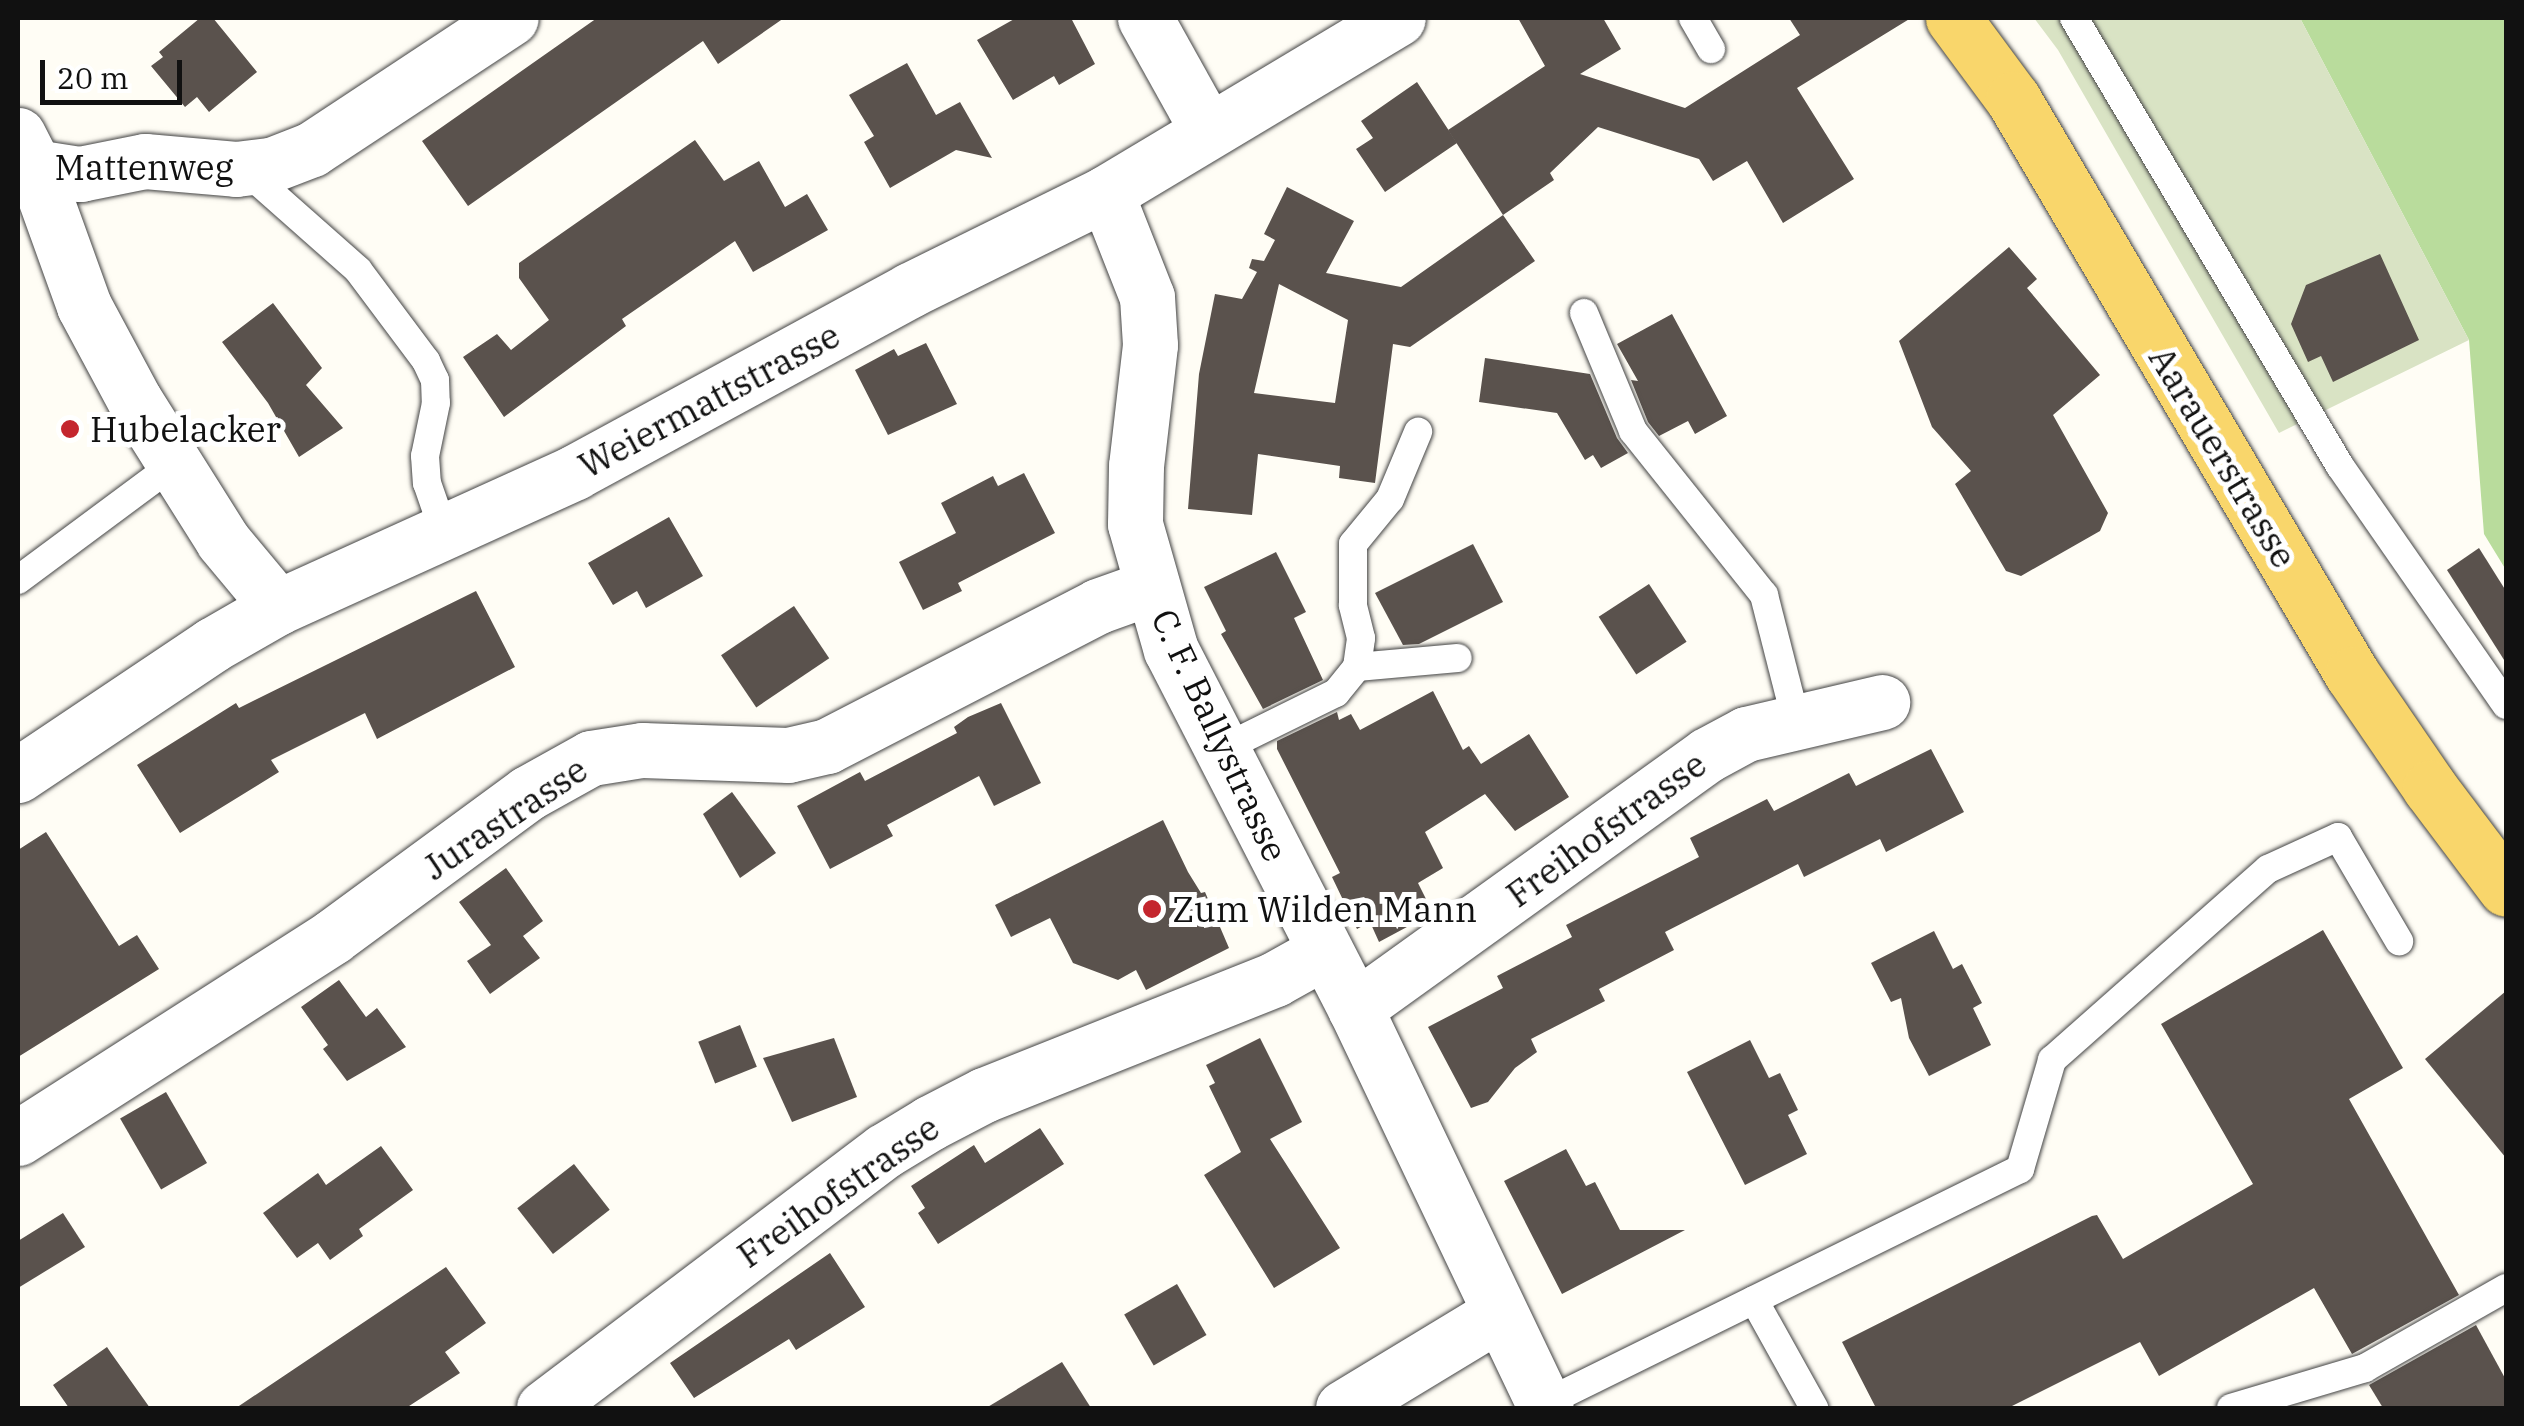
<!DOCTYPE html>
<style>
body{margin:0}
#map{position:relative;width:2524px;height:1426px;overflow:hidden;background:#fffdf5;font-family:"IBM Plex Serif",serif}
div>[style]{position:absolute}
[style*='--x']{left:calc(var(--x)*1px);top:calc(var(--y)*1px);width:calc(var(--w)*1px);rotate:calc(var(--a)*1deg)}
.forest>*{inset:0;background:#b9dc9c}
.cemetery>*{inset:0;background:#d9e3c4}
.building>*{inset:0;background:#5a524d;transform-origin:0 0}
.roads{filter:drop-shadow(0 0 2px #444) drop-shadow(0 0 2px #444)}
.lane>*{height:28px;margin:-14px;padding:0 14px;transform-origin:14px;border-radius:14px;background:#fff}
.street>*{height:55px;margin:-27.5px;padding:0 27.5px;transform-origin:27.5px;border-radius:27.5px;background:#fff}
.primary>*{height:55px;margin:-27.5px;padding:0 27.5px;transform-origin:27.5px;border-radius:27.5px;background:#f9d66b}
.dots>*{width:28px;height:28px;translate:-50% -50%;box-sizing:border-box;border:5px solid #fff;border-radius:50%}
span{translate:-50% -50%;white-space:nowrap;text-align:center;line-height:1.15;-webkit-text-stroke:10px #fff;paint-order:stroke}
.street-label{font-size:35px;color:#111}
.poi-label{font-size:35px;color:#111}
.left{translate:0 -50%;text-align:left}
.frame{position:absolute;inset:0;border:20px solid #111;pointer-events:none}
.scale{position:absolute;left:40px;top:60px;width:142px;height:45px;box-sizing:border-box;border:5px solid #111;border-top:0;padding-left:12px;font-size:30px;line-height:35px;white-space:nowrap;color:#111;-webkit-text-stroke:8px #fff;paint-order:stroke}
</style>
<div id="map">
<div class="forest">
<div style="clip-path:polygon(2300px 18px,2506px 18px,2506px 570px,2484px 534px,2469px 340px)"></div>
</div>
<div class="cemetery">
<div style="clip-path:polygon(2034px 18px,2300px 18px,2469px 340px,2279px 433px,2058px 50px)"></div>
</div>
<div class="building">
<div style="clip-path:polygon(200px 18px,213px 18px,257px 72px,209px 112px,197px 97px,185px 107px,151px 66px,163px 57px,159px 52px)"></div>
<div style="clip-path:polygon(597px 18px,784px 18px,718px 64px,703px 41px,468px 206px,422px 141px)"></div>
<div style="clip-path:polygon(1016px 18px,1071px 18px,1095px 64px,1059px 85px,1054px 76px,1013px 100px,977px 40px)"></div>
<div style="clip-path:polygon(1518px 18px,1603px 18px,1621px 49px,1580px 74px,1685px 108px,1800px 35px,1789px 18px,1911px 18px,1797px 88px,1854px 179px,1783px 223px,1747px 161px,1713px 181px,1699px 159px,1598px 127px,1550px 173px,1554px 180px,1503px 215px,1448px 130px,1545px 66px)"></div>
<div style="clip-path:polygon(907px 63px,936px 115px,960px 102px,992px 158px,956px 150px,890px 188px,864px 142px,874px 136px,849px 95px)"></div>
<div style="clip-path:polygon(1417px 82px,1457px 143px,1385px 192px,1356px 149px,1373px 138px,1361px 121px)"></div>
<div style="clip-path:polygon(695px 140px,724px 181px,759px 161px,785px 207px,807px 194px,828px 230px,753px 272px,735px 241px,622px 319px,626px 326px,504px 417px,463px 357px,497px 334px,511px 350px,549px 320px,519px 278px,519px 263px)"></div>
<div style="clip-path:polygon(evenodd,1287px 187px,1354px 221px,1326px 273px,1401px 287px,1503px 215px,1535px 261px,1410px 347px,1393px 344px,1375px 483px,1339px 478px,1340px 466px,1258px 454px,1252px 515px,1188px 509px,1199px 374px,1215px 294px,1242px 299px,1257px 272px,1249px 268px,1252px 259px,1264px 261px,1275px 240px,1264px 234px,1287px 187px,1279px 284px,1348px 320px,1335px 403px,1254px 393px,1279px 284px)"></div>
<div style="clip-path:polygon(2009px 247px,2037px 279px,2027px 288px,2100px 375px,2053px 415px,2108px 513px,2100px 531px,2021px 576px,2006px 571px,1955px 484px,1971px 471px,1932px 427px,1899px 341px)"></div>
<div style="clip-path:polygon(2380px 254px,2419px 340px,2333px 382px,2321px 356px,2308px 362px,2291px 324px,2306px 285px)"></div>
<div style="clip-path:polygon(273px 303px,322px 368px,306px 385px,343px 428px,299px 457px,268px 403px,222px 342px)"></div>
<div style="clip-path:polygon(1672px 314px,1727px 416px,1695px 434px,1688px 421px,1659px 436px,1648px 422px,1631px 380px,1638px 381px,1617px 344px)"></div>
<div style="clip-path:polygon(926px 343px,957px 404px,888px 435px,855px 370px,894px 349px,898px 356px)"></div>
<div style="clip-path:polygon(1485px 358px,1590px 374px,1617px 438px,1628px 453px,1601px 468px,1593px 455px,1585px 460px,1557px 413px,1479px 402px)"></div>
<div style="clip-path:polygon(1024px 473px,1055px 533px,958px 583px,962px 591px,923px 610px,899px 562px,956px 533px,941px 503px,993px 476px,998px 486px)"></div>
<div style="clip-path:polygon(669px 517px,703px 576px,646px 608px,637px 591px,613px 605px,588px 563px)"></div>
<div style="clip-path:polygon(1473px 544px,1503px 602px,1419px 644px,1403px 645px,1375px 593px)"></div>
<div style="clip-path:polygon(2479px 548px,2506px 591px,2506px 663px,2447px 570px)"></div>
<div style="clip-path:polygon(1276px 552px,1306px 612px,1294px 618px,1323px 680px,1263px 709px,1221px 634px,1226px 631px,1204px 587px)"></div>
<div style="left:1649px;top:584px;width:69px;height:60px;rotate:57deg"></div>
<div style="clip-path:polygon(476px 591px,515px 667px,377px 739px,365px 713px,271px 760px,279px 772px,180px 833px,137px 765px,236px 703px,239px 708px)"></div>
<div style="left:794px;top:606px;width:63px;height:88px;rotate:56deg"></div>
<div style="clip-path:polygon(1433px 691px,1463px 750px,1469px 746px,1481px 764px,1529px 734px,1569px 797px,1515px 831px,1485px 794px,1425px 832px,1443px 868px,1418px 883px,1433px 913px,1379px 942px,1370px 922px,1357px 929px,1332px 877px,1340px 873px,1277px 749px,1277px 741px,1337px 712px,1339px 720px,1351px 714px,1360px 730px)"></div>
<div style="clip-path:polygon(1001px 703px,1041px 783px,994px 806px,979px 776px,887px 825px,893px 836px,830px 869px,797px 806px,860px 772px,865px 781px,957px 733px,954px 727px,968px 717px)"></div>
<div style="clip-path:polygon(1931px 749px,1964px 812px,1886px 852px,1880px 839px,1804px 877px,1798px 864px,1665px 932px,1674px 950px,1599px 989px,1605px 1001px,1531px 1039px,1537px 1052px,1515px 1068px,1488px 1102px,1471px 1108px,1428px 1027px,1503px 988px,1497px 976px,1572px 937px,1566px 925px,1699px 857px,1690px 838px,1767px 799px,1774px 811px,1849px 773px,1856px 786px)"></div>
<div style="clip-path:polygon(732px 792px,776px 853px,740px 878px,703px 814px)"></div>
<div style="clip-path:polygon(1163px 820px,1188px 872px,1201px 893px,1205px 892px,1229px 948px,1146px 990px,1136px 970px,1118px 980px,1073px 963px,1050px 918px,1011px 937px,995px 905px)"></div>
<div style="clip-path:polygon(46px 832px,119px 946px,137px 935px,159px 969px,18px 1057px,18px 850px)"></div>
<div style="clip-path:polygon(506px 868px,543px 921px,523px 936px,540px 958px,490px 994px,467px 961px,491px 945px,459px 902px)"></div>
<div style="clip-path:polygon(2323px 930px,2403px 1068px,2349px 1099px,2459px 1295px,2352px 1354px,2314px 1288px,2159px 1376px,2140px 1342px,2008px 1408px,1876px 1408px,1842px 1342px,2092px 1216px,2097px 1215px,2123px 1259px,2253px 1184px,2161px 1024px)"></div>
<div style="clip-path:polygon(1934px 931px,1953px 969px,1962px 964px,1982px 1003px,1973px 1008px,1991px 1045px,1929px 1076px,1909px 1038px,1901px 998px,1891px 1002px,1871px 963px)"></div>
<div style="clip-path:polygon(339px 980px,366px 1017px,377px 1008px,406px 1047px,347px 1081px,323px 1049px,328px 1045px,301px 1007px)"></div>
<div style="clip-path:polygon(2506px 991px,2506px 1158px,2425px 1059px)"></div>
<div style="left:740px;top:1025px;width:45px;height:45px;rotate:68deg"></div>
<div style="clip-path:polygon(834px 1038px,857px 1097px,792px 1122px,763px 1058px)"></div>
<div style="clip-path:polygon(1260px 1038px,1302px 1122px,1270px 1139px,1340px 1248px,1274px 1288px,1204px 1175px,1241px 1152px,1209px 1086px,1215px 1083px,1206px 1065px)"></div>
<div style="clip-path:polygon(1750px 1040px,1769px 1078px,1780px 1073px,1798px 1110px,1788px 1115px,1807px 1154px,1745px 1185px,1687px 1072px)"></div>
<div style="left:166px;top:1092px;width:82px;height:53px;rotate:60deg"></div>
<div style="clip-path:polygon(1040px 1128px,1064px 1164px,938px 1244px,918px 1213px,925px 1208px,911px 1186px,974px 1145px,985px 1163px)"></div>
<div style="clip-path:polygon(381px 1146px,413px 1190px,359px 1229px,363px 1236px,330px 1260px,318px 1243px,297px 1258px,263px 1213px,318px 1173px,326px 1185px)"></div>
<div style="clip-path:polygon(1566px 1149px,1586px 1186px,1595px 1182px,1620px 1230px,1685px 1230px,1562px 1294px,1504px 1181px)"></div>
<div style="left:574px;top:1164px;width:58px;height:72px;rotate:52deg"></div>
<div style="clip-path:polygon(63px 1213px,85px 1247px,18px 1288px,18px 1241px)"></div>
<div style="clip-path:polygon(830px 1253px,865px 1307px,796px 1350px,789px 1339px,694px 1398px,670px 1363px)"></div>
<div style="clip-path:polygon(446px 1267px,486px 1323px,445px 1352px,460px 1373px,406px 1408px,236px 1408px)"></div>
<div style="left:1177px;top:1284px;width:59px;height:61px;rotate:60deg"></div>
<div style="clip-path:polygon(2476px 1325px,2506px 1380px,2506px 1408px,2383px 1408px,2369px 1385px)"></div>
<div style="clip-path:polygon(107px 1347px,111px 1353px,150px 1408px,69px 1408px,53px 1385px)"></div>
<div style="clip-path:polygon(1062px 1362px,1091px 1408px,986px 1408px)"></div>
</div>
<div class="roads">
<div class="lane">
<div style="--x:1693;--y:18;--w:36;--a:60"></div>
<div style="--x:2074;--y:18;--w:521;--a:59.3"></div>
<div style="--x:2340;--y:466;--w:291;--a:55.2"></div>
<div style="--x:244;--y:169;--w:152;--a:41.5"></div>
<div style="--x:358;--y:270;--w:114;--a:53.2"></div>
<div style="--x:426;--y:361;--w:21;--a:65"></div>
<div style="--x:435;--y:380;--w:23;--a:88"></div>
<div style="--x:436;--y:403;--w:54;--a:101.7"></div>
<div style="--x:425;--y:456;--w:27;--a:86"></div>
<div style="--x:427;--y:483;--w:52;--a:70.9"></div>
<div style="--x:1584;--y:313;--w:128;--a:67.4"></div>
<div style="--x:1633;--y:431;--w:210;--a:51.4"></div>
<div style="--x:1764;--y:595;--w:130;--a:75.7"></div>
<div style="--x:18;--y:580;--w:193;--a:-36.6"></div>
<div style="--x:1357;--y:667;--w:101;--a:-5.1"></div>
<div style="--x:1222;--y:749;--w:127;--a:-26.2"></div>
<div style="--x:1336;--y:693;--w:33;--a:-51"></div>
<div style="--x:1357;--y:667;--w:29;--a:-82"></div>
<div style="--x:1361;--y:638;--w:34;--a:-104"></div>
<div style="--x:1353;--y:605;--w:61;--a:-90"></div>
<div style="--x:1353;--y:544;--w:58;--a:-50.6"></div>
<div style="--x:1390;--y:499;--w:73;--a:-67.3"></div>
<div style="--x:1754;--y:1300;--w:124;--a:60.9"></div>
<div style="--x:1543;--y:1404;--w:532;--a:-26.23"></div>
<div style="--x:2020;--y:1169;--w:114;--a:-73.6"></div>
<div style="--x:2052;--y:1060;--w:288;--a:-41.5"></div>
<div style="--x:2268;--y:869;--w:77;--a:-24.6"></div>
<div style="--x:2338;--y:837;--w:121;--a:59.6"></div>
<div style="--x:2231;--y:1408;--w:140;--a:-16.6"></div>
<div style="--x:2365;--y:1368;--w:162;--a:-29.6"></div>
</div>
<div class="street">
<div style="--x:1145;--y:18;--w:129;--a:60.9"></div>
<div style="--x:18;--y:135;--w:36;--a:63"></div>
<div style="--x:34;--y:167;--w:148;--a:70.2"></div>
<div style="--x:84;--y:306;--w:108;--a:61.8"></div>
<div style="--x:135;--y:401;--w:165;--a:57.8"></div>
<div style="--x:223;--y:541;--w:86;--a:50.2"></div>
<div style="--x:34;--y:167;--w:47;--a:8.7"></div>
<div style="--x:80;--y:174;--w:66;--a:-11.3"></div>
<div style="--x:145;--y:161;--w:91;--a:5"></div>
<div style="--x:236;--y:169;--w:35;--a:-7"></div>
<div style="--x:271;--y:165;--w:44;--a:-21.3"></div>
<div style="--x:312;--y:149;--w:238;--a:-33.4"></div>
<div style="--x:1106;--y:193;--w:112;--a:68.5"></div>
<div style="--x:1147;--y:297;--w:48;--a:86.4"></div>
<div style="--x:1150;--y:345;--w:122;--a:96.6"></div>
<div style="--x:1136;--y:466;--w:58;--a:91"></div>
<div style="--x:1135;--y:524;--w:131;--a:74.1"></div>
<div style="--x:1171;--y:650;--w:403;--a:62.8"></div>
<div style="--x:1355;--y:1008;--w:443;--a:64.5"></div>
<div style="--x:18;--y:775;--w:234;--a:-33.8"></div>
<div style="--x:212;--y:645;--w:76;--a:-29.9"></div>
<div style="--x:278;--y:607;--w:326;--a:-24.4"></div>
<div style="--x:575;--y:472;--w:381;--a:-28.5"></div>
<div style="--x:910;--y:290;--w:219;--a:-26.3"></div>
<div style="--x:1106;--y:193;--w:340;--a:-30.9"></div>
<div style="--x:1355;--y:1008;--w:433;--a:-35.7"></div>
<div style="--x:1707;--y:755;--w:44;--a:-28.3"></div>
<div style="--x:1746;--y:734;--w:140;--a:-13.2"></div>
<div style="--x:18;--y:1138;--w:373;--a:-32.6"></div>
<div style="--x:332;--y:937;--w:243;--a:-36.3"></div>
<div style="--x:528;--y:793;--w:72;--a:-29.1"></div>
<div style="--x:591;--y:758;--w:52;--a:-8.9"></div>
<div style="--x:642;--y:750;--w:146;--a:2"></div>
<div style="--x:788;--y:755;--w:40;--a:-13"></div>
<div style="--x:827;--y:746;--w:305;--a:-27.3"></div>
<div style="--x:1098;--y:606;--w:56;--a:-19.7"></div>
<div style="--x:544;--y:1408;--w:426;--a:-37.1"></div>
<div style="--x:884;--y:1151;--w:54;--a:-31.3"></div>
<div style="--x:930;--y:1123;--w:61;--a:-27.4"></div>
<div style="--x:984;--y:1095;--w:313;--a:-21.7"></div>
<div style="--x:1275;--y:979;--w:57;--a:-29.2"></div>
<div style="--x:1343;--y:1408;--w:181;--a:-31.2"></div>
</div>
<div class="primary">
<div style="--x:1953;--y:18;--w:101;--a:53.5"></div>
<div style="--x:2013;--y:99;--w:667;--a:59.48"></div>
<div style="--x:2352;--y:674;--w:138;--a:55.6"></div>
<div style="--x:2430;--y:788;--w:126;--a:53"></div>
</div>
</div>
<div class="dots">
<div style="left:70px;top:429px;background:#c4262e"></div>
<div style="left:1152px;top:909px;background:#c4262e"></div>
</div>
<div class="street-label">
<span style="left:144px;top:167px">Mattenweg</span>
<span style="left:709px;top:400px;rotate:-28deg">Weiermattstrasse</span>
<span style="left:2223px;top:457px;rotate:59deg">Aarauerstrasse</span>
<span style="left:1220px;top:735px;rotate:65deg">C. F. Ballystrasse</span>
<span style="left:505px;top:818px;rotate:-34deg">Jurastrasse</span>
<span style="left:1606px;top:829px;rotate:-36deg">Freihofstrasse</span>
<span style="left:838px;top:1191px;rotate:-35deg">Freihofstrasse</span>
</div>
<div class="poi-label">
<span class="left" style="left:90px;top:429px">Hubelacker</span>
<span class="left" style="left:1172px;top:909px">Zum Wilden Mann</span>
</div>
<div class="frame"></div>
<div class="scale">20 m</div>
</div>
